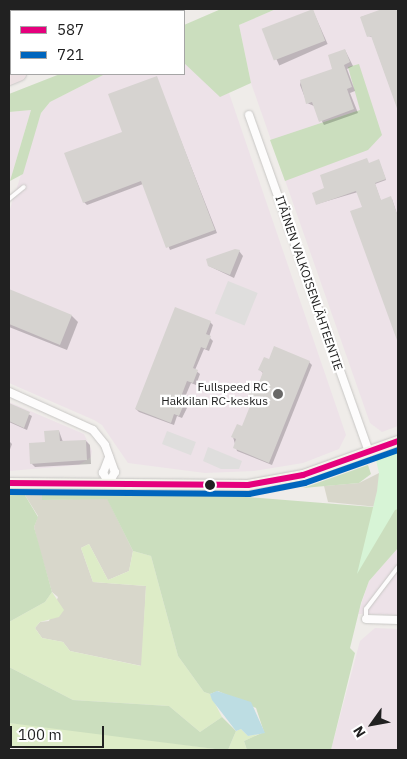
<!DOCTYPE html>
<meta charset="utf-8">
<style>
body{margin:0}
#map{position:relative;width:407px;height:759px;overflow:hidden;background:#efece9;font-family:"IBM Plex Sans",sans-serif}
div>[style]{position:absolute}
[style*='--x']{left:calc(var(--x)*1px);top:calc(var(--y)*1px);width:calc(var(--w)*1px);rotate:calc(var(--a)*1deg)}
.industrial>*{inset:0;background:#ede2e8}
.construction>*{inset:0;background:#d8d7cb}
.grass>*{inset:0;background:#ddecc7}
.forest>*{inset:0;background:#cbdebe}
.park>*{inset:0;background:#d7f4d6}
.parking>*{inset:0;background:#dfdedd;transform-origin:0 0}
.water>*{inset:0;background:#bddde3}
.shadow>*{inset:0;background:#0003;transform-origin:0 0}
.building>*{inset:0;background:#d6d3d0;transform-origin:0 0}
.roads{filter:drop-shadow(0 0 1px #c8c7c5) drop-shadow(0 0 1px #c8c7c5)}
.lane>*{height:4px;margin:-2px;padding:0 2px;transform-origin:2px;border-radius:2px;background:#fdfcfc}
.street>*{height:8px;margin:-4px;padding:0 4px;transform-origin:4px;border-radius:4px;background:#fdfcfc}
.secondary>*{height:10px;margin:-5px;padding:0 5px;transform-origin:5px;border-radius:5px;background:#f4f4ec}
.highway>*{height:14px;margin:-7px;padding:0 7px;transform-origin:7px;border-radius:7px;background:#ece0e2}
.bus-1>*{height:6px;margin:-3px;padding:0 3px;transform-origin:3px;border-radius:3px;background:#e5007d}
.bus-2>*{height:6px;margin:-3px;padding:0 3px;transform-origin:3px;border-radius:3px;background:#0065bd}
.dots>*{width:14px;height:14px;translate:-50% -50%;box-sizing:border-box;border:2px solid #fff;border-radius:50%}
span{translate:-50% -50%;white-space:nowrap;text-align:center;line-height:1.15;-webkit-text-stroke:4.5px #fff;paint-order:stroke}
.street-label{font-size:12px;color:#212121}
.poi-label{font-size:12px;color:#212121}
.right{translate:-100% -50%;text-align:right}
.frame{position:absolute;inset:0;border:10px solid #212121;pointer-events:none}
.legend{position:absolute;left:10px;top:10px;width:175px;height:65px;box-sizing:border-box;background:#fff;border:1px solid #a6a6a6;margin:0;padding:6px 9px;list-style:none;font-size:15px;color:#212121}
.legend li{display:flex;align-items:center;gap:10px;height:25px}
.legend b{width:25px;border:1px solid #a6a6a6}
.north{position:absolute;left:347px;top:699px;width:50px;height:50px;-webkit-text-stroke:4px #fff;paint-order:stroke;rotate:238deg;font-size:14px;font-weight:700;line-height:20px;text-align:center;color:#212121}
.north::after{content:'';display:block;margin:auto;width:18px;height:22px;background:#212121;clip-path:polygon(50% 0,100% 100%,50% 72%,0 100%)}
.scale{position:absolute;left:10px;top:726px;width:94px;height:22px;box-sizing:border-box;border:2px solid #212121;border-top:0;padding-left:6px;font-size:15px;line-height:18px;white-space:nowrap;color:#212121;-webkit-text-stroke:4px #fff;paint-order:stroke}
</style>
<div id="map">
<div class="industrial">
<div style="clip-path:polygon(276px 9px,398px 9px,398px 426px,382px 432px,370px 423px,251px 83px,239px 25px)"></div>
<div style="clip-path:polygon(184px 63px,220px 96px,229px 93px,346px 435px,339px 449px,303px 463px,254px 471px,205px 473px,128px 463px,102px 425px,94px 420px,9px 383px,9px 212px,41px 113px,50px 102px,105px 74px,184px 74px)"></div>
<div style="clip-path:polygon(31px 110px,10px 181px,9px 184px,9px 112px)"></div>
<div style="clip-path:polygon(9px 402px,84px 434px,92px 451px,91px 457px,79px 465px,9px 471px)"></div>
<div style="clip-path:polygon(398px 548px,398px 615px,358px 614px,369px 581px)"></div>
<div style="clip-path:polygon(375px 628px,398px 629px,398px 750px,331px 750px,360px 641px)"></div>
</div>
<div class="construction">
<div style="clip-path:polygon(379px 473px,398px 509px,328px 502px,324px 486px,359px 483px)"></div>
<div style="clip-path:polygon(42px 491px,43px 500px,107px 498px,133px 551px,129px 571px,108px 580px,89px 544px,81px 548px,93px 582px,146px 586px,142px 666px,70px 651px,63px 642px,42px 638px,35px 628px,40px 622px,49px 621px,58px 597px,52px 592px,38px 544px,34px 527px,38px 516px,23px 492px)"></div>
</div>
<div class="grass">
<div style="clip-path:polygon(89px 544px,108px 580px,129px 571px,133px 551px,151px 556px,178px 656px,204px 692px,210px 694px,222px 717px,200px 732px,169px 706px,73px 700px,9px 667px,9px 622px,45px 602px,52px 592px,64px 610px,59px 617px,40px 622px,35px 628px,42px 638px,63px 642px,70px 651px,141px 666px,146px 586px,93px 582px,81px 548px)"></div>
<div style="clip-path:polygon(9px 723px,53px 727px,223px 750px,34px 750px,9px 746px)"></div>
<div style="clip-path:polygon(241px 729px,248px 736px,259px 734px,244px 741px,247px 750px,228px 750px,236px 731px)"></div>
</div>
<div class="forest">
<div style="clip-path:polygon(25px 9px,90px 9px,19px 11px)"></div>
<div style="clip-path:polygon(221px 9px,276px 9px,239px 25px,251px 83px,220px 97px,184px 63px,184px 25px)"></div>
<div style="clip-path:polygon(359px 64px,382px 135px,368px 150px,285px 181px,270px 140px,360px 110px,348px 67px)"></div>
<div style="clip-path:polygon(60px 74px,105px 74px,50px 102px,41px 113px,23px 174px,10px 181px,31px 110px,9px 112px,9px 94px)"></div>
<div style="clip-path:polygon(368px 465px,371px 474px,359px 483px,303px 488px)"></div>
<div style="clip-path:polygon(42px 491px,223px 495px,398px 509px,398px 548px,369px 581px,361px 603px,350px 648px,355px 653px,331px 750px,247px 750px,244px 741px,264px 732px,256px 708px,218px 691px,210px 694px,204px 692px,178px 656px,151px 556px,133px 551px,107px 499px,42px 500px)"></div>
<div style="clip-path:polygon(9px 492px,23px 492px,38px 517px,34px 527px,52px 592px,45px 602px,9px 622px)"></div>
<div style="clip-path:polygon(9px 667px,73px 700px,169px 706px,200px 732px,222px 717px,236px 731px,228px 750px,223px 750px,9px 723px)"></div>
</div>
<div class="park">
<div style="clip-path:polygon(398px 451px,398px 509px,395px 510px,357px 574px,377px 491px,379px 473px,376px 460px)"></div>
</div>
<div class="parking">
<div style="left:228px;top:281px;width:32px;height:35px;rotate:22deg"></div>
<div style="left:167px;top:431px;width:31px;height:14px;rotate:21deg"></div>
<div style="clip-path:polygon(208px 447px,242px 461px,239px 469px,221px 469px,203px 461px)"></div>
</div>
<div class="water">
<div style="clip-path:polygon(217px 691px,251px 702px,265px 733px,248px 736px,241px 729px,236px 731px,212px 700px,210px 694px)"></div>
</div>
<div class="shadow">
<div style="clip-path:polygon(386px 9px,398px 9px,398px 109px,372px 37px,368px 36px,361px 17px)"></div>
<div style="left:313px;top:11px;width:36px;height:53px;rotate:66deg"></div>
<div style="clip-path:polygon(345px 50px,353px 66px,347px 69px,355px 91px,350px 93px,358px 113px,324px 125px,314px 106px,307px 103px,300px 85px,301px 81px,334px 70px)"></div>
<div style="clip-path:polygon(156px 77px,217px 233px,170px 250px,143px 184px,87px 205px,84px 202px)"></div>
<div style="clip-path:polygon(379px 161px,386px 180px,375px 184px,381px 201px,392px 199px,398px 217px,398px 340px,352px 212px,363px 208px,358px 192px,317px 204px,369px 164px)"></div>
<div style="clip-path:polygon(239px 251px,243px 256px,234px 278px,209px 266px)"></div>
<div style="clip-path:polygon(10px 291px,72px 316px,78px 322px,67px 350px,9px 327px)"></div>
<div style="clip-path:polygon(210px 322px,213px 325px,209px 337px,213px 341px,209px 351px,204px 349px,195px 370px,200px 374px,196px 385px,191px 383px,182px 404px,187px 408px,182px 418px,177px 416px,174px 425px,139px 412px,136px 409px)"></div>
<div style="clip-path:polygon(309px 362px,312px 365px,272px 465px,237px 451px,233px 437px,242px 428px,251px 407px,246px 403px,256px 394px,263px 373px,260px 370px)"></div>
<div style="clip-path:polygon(9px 404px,32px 416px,27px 430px,9px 422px)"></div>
<div style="clip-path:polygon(59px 431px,63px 442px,86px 441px,90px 445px,91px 464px,35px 467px,31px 463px)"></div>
<div style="clip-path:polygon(9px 441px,12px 444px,9px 452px)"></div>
</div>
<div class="building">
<div style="left:313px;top:9px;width:34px;height:55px;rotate:69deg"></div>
<div style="clip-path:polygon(382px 9px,398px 9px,398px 111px,371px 36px,367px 37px,360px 17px)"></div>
<div style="clip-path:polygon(345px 49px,350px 62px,344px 65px,352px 87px,347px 89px,354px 109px,319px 122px,312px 102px,306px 104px,300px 80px,332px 69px,328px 55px)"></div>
<div style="clip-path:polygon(157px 76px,215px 230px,166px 248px,141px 181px,83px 203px,64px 153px,122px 132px,108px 94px)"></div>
<div style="clip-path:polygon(367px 158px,369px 163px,379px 159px,386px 179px,375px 183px,381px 200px,391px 196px,398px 217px,398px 343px,350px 211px,362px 207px,356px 191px,316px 205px,312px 193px,324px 188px,320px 175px)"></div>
<div style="clip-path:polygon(235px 249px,240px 250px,230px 275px,208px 266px,206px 259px)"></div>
<div style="clip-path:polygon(9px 289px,72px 315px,60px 345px,9px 324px)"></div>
<div style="clip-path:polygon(175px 307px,211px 321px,206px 334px,211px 336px,206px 349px,201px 347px,193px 368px,198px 370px,193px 383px,187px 381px,179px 402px,184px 404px,179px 416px,174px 414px,171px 423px,135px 409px)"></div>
<div style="clip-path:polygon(274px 346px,310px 361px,269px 463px,233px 448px,236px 439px,231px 437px,237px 424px,242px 426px,250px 406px,245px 404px,250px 391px,255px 393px,263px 372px,258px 370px,264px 357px,269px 359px)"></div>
<div style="clip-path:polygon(9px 403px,30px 412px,24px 428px,9px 421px)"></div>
<div style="clip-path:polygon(59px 430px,60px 441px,86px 440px,87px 460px,30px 464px,29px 443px,45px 442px,44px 431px)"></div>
</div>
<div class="roads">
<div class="lane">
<div style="--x:9;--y:199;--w:19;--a:-39"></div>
<div style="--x:366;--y:619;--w:10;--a:-90"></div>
<div style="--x:366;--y:609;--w:53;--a:-52.7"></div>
</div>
<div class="street">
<div style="--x:249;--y:115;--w:358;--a:70.4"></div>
<div style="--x:9;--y:392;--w:92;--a:24.3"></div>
<div style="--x:93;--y:430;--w:19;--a:51"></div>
<div style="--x:105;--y:445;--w:29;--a:70"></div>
<div style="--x:115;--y:472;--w:13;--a:119"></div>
<div style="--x:109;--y:483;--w:12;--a:-121"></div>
<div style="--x:103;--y:473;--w:17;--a:-69"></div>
<div style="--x:366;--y:619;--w:32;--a:2"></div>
</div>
<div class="secondary">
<div style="--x:9;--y:483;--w:239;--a:0.5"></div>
<div style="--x:248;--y:485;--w:56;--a:-10.3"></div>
<div style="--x:303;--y:475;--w:101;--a:-19.7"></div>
</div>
<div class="highway">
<div style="--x:104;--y:11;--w:6;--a:-18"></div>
<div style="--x:169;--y:11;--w:5;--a:-22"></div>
<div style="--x:9;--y:51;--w:2;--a:-27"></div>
<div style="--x:9;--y:78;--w:11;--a:-22"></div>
</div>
</div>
<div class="bus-1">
<div style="--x:9;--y:483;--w:239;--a:0.5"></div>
<div style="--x:248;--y:485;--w:56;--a:-10.3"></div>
<div style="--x:303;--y:475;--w:101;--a:-19.7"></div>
</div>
<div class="bus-2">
<div style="--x:9;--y:492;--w:240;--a:0.5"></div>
<div style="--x:249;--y:494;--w:57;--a:-11.1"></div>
<div style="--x:305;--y:483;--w:99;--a:-19.5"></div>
</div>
<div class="dots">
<div style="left:278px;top:394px;background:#696867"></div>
<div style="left:210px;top:485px;background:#212121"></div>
</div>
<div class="street-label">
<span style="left:309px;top:283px;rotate:71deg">ITÄINEN VALKOISENLÄHTEENTIE</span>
</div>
<div class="poi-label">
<span class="right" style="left:268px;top:394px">Fullspeed RC<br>Hakkilan RC-keskus</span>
</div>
<div class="frame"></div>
<ul class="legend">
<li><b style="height:6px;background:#e5007d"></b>587</li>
<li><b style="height:6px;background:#0065bd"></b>721</li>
</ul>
<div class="north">N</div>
<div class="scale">100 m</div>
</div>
